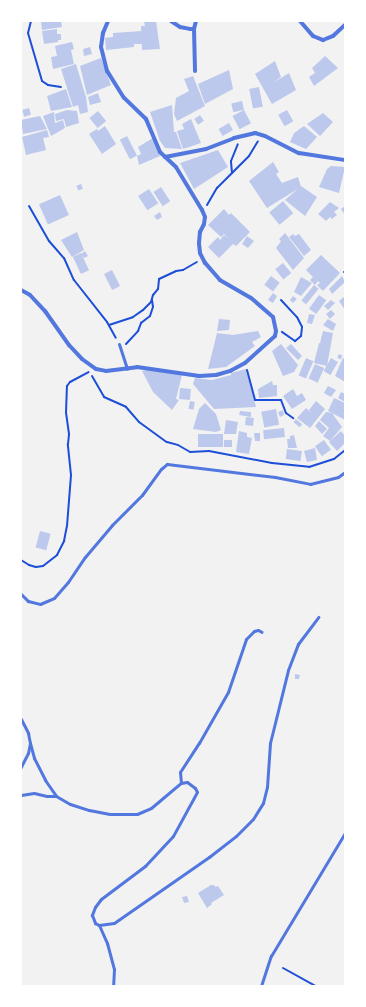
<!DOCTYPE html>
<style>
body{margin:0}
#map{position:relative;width:366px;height:1007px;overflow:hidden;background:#f2f2f2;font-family:"Roboto Serif",serif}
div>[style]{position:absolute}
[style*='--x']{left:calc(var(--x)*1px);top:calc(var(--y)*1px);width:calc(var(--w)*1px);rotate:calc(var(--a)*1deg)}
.building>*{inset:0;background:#bdc9ec;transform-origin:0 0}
.path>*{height:2px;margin:-1px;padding:0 1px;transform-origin:1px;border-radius:1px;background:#1d4ed8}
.service>*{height:3px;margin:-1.5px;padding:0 1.5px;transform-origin:1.5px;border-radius:1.5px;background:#5277de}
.minor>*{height:4px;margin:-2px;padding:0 2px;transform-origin:2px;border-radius:2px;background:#5277de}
span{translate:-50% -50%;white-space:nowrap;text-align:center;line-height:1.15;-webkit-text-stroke:3.5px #fff;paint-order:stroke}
.frame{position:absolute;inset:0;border:22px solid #fff;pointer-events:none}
</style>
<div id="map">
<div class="building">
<div style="clip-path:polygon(41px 21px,61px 21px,62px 27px,42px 30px)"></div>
<div style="clip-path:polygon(144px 21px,156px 21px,160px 49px,142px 50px,141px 26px,145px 26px)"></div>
<div style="clip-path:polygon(57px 29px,57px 34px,61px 34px,61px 40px,58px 40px,58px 42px,44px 44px,42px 31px)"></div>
<div style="clip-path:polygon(142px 31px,143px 44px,134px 44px,134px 47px,106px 50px,105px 38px,113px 37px,113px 33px)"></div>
<div style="clip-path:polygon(72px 42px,74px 49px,71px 50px,74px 64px,53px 69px,51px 57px,57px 56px,55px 46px)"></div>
<div style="clip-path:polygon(90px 47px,92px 54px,84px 56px,83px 49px)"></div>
<div style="clip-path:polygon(325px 56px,338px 68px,314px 86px,309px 77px,315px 73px,312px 68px)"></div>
<div style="clip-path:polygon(101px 58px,111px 85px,87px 95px,80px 66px)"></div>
<div style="clip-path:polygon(275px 61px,281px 77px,273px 83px,289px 73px,296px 90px,272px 104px,255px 74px)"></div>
<div style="clip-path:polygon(76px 64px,86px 97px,88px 112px,80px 114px,78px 105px,73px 107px,61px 69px)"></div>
<div style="clip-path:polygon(229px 70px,233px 89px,205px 104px,198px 84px)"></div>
<div style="clip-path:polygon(193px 76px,205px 106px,177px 121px,174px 114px,176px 98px,189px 91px,184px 79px)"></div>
<div style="left:259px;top:87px;width:20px;height:10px;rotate:79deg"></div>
<div style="clip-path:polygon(66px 89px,72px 107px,51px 111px,47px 96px)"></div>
<div style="clip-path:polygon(98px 93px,101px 102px,90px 105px,88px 97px)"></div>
<div style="left:242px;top:101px;width:9px;height:11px;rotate:77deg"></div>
<div style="clip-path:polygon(172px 105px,174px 132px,176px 132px,182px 149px,165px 148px,160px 141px,150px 112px)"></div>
<div style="left:29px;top:108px;width:7px;height:7px;rotate:74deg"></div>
<div style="clip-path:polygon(67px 110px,77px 111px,79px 123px,66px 127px,64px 119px,56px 121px,55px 114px)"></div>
<div style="left:244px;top:110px;width:15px;height:13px;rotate:62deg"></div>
<div style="left:287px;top:110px;width:13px;height:10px;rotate:61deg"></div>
<div style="left:98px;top:111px;width:13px;height:11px;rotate:51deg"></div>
<div style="clip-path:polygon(54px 112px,55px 123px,63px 120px,65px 128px,51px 136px,43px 116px)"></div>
<div style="clip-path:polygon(323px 113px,333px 122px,320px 136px,307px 124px)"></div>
<div style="left:200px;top:115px;width:7px;height:7px;rotate:56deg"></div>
<div style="clip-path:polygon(40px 116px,47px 129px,23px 134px,21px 120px)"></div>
<div style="clip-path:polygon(191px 119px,201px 143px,183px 149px,177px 131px,184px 129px,182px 124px)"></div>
<div style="left:229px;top:123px;width:8px;height:12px;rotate:60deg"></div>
<div style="clip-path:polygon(105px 126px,116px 144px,102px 154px,89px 134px,97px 129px,98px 131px)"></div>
<div style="clip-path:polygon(304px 126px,317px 137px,306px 149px,290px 142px,294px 133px)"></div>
<div style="clip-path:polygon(47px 130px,49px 137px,43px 138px,46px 150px,26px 155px,22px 137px)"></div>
<div style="left:127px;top:136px;width:22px;height:8px;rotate:63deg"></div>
<div style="clip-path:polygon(153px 138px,160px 156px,139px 165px,137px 156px,141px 154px,138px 147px)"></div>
<div style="clip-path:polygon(218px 150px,228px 167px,194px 189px,180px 163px)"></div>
<div style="clip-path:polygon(273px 162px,279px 172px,276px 174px,282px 183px,298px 177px,301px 187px,267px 208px,249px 181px)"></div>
<div style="clip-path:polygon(331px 166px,345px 167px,339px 193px,319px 187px,327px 169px)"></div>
<div style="left:81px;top:184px;width:5px;height:5px;rotate:68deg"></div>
<div style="clip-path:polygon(301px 186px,317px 197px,305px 216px,285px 200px)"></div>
<div style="left:161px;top:187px;width:17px;height:9px;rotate:57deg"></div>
<div style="left:149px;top:189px;width:17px;height:13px;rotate:57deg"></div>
<div style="left:60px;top:195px;width:22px;height:23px;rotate:66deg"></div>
<div style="left:283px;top:201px;width:16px;height:18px;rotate:50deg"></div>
<div style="clip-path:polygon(330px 202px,339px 208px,334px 212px,337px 215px,332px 219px,330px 217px,326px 221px,318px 214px)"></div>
<div style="clip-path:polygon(345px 206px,345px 215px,341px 209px)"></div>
<div style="clip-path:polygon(224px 209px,229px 215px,231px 213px,250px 232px,236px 246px,233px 244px,219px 258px,208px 247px,218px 237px,220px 240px,224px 235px,229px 239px,224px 234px,221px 237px,208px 225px)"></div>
<div style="clip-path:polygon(160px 212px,162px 217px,157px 220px,154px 216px)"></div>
<div style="clip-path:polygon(77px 232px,84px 250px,72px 257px,61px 240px)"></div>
<div style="clip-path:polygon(285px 233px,304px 258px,293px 270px,276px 248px,281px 241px,279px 239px)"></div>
<div style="clip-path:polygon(293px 234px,295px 236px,299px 234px,311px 250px,304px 256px,289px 237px)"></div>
<div style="clip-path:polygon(247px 236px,254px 241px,248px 248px,242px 244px)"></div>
<div style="clip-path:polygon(85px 251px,88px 256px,84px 258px,81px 254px)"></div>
<div style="left:81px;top:253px;width:19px;height:9px;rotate:65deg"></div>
<div style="clip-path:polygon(321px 255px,340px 273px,323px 291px,317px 285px,320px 283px,318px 281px,315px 285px,310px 280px,313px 277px,306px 270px)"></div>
<div style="left:283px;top:263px;width:13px;height:10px;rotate:51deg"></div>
<div style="left:112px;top:270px;width:18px;height:9px;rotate:63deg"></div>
<div style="left:271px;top:276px;width:11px;height:11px;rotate:38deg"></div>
<div style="clip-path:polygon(342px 276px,345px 282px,332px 294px,329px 289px)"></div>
<div style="clip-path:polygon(301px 277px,312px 283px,301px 296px,294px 292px)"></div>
<div style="left:314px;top:285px;width:6px;height:20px;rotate:39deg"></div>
<div style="clip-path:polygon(273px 293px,277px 296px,273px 303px,268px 300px)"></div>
<div style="left:319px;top:295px;width:9px;height:17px;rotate:36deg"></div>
<div style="clip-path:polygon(293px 296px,297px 299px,293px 303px,290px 300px)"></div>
<div style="clip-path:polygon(345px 296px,345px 310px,339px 301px)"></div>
<div style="clip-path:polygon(331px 300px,335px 303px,328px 310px,324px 306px)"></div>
<div style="clip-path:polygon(331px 310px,335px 314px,330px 319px,326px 314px)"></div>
<div style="clip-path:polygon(309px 314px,315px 315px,312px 324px,307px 323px)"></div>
<div style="clip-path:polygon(219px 319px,230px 320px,229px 330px,217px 331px)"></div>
<div style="clip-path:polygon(328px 319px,336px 324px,333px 331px,323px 325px)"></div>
<div style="clip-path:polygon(258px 331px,261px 337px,252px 342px,255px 346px,226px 367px,208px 369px,217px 333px,233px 335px)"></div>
<div style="clip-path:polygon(323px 331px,333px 333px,327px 366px,314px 363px,319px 343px,325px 344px,320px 343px)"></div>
<div style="clip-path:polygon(281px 344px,298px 365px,294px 372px,283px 376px,272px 351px)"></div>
<div style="clip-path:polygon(291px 344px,302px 356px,298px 360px,286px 348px)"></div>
<div style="left:339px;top:354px;width:4px;height:4px;rotate:27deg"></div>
<div style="left:306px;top:358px;width:8px;height:19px;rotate:23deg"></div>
<div style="left:331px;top:358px;width:8px;height:15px;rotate:30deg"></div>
<div style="clip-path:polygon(343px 358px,345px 359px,345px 382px,335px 376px)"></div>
<div style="left:315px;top:364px;width:10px;height:16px;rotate:24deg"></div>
<div style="clip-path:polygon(151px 369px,182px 375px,176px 399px,179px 400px,172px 410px,153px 392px,142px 371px)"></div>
<div style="clip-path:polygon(246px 369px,256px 407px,214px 409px,193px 384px,195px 378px,212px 380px,231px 375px,231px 373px)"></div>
<div style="clip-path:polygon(272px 381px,273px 385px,277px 385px,277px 396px,259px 398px,258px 389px)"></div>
<div style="clip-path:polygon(328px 386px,336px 390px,331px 397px,324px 393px)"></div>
<div style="left:180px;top:388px;width:11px;height:11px;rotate:5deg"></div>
<div style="clip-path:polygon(293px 389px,297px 396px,302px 393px,306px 400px,292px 409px,283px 396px)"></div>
<div style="clip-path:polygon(341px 392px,345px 394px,345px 402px,338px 398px)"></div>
<div style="clip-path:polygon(334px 398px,345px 403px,345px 420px,328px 411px)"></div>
<div style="left:190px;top:401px;width:5px;height:8px;rotate:11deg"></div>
<div style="clip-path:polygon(316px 401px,325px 409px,310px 428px,297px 418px,306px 408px,313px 414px,309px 410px)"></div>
<div style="clip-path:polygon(205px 403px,216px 414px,221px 430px,216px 432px,193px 429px,199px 409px)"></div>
<div style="left:276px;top:409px;width:16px;height:15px;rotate:79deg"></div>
<div style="clip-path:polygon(283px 410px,284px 415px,280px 417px,278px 412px)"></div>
<div style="clip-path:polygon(240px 411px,251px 412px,251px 417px,239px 415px)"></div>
<div style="clip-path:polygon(326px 412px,332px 413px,342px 427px,330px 441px,323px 436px,329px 428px,320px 420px)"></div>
<div style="left:246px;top:417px;width:8px;height:8px;rotate:7deg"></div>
<div style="left:296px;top:419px;width:8px;height:4px;rotate:40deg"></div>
<div style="clip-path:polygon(226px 420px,238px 422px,236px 434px,224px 434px)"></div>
<div style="clip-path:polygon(319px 421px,327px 429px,322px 434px,315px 426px)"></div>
<div style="left:284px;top:428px;width:9px;height:21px;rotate:84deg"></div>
<div style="clip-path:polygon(239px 431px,247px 433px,247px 437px,252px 438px,249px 454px,236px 452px)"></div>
<div style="clip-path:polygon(341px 431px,345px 436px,345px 443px,337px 451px,329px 442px)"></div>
<div style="clip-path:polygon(254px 433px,260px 433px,260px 441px,255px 441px)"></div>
<div style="left:198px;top:434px;width:25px;height:13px"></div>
<div style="clip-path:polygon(294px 435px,297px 448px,288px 448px,287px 439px,290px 439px,290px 436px)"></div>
<div style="left:224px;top:440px;width:8px;height:7px"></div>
<div style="left:324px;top:440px;width:12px;height:11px;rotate:55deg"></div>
<div style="clip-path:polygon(315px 448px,317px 460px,307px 462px,304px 451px)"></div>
<div style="left:287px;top:449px;width:15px;height:10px;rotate:8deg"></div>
<div style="left:40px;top:531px;width:11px;height:17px;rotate:15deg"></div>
<div style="clip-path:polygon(295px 674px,300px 675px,299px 679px,295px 679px)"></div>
<div style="clip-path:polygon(211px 885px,214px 885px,215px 887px,218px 886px,224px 895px,211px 903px,212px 904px,207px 908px,198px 893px)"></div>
<div style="clip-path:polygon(187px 896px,189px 902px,184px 903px,182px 897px)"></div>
</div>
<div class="path">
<div style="--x:31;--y:21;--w:12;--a:104"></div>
<div style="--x:28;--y:33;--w:50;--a:73.7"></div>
<div style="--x:42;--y:81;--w:7;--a:34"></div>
<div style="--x:48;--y:85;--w:13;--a:9"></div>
<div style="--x:232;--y:173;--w:12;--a:-95"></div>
<div style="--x:231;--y:161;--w:18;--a:-68"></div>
<div style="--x:207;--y:205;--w:20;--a:-60"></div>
<div style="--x:217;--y:188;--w:45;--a:-45"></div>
<div style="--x:249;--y:156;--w:17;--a:-59"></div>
<div style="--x:29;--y:206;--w:40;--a:60.3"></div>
<div style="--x:49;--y:241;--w:23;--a:49"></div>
<div style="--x:64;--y:258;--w:24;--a:66"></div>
<div style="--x:74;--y:280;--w:53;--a:51.8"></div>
<div style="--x:107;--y:322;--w:18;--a:61"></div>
<div style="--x:344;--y:272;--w:1;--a:0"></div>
<div style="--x:281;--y:300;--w:23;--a:47"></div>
<div style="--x:297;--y:317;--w:11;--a:63"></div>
<div style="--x:302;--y:327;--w:9;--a:96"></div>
<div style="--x:301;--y:336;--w:8;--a:140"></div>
<div style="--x:295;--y:341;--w:16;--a:-145"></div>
<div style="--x:109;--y:325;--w:25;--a:-18"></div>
<div style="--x:133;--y:317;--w:12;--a:-35"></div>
<div style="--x:143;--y:310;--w:11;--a:-45"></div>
<div style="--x:151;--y:302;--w:7;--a:-74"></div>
<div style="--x:153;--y:295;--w:8;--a:-50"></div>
<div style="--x:158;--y:289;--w:10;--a:-84"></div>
<div style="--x:159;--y:279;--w:19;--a:-25"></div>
<div style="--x:176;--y:271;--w:7;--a:-8"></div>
<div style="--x:183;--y:270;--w:16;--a:-30"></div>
<div style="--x:126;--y:344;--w:18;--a:-47"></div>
<div style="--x:138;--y:331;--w:9;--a:-69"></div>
<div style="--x:141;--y:323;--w:11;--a:-38"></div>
<div style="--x:150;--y:316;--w:9;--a:-72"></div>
<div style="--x:153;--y:307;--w:7;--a:-98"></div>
<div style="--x:247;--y:370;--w:31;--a:75"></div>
<div style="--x:255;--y:400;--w:26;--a:0"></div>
<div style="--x:281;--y:400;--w:14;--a:69"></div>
<div style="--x:286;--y:413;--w:9;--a:36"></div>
<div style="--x:92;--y:376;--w:24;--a:60"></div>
<div style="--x:104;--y:397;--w:24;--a:24"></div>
<div style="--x:126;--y:407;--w:20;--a:49"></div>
<div style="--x:139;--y:422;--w:34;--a:36"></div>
<div style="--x:167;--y:442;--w:11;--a:15"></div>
<div style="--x:178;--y:445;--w:14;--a:30"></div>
<div style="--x:190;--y:452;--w:19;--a:-3"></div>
<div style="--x:209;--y:451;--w:64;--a:10.8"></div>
<div style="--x:272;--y:463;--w:37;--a:6"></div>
<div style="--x:309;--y:467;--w:26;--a:-18"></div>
<div style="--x:334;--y:459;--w:14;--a:-39"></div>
<div style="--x:21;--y:560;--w:9;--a:32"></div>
<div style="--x:29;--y:565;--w:7;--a:16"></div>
<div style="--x:36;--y:567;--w:7;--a:-8"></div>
<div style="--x:43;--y:566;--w:18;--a:-38"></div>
<div style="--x:57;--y:555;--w:16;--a:-63"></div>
<div style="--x:64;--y:541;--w:15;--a:-79"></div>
<div style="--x:67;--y:526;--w:51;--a:-85.5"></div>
<div style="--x:71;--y:475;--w:31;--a:-96"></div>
<div style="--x:68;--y:444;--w:10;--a:-84"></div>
<div style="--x:69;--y:434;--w:21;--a:-98"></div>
<div style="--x:66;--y:413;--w:27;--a:-88"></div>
<div style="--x:67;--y:386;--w:5;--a:-53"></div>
<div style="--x:70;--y:382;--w:21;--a:-28"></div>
<div style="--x:283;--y:968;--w:38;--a:29"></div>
</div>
<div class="service">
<div style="--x:119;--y:344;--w:26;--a:72"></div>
<div style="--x:21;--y:594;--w:10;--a:45"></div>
<div style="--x:28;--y:601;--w:12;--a:14"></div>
<div style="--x:40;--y:604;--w:15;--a:-23"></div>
<div style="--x:54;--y:598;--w:21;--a:-49"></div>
<div style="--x:68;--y:582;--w:30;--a:-56"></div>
<div style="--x:85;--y:557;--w:42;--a:-49.8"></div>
<div style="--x:112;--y:525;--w:42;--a:-45"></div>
<div style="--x:142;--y:495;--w:32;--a:-54"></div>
<div style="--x:161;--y:469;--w:8;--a:-40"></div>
<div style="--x:167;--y:464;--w:109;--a:6.9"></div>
<div style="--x:275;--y:477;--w:36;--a:11"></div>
<div style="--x:310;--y:484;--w:29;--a:-14"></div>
<div style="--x:338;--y:477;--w:9;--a:-36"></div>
<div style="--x:21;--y:719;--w:16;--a:63"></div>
<div style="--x:28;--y:733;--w:10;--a:79"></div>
<div style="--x:30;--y:743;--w:10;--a:101"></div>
<div style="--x:28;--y:753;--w:16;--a:117"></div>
<div style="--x:30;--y:743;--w:16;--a:75"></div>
<div style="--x:34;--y:758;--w:25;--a:63"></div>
<div style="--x:45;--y:780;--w:19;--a:55"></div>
<div style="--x:56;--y:796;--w:16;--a:30"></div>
<div style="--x:70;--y:804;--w:20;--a:18"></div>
<div style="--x:89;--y:810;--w:21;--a:11"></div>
<div style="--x:110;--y:814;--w:27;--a:0"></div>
<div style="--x:137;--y:814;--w:15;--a:-23"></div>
<div style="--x:151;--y:808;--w:39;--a:-40"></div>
<div style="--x:181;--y:783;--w:6;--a:-9"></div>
<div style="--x:187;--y:782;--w:10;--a:37"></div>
<div style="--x:195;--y:788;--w:4;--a:63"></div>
<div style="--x:197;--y:792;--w:50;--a:118.6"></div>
<div style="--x:173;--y:836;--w:41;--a:133"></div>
<div style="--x:145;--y:866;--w:55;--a:143.1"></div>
<div style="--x:101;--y:899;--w:10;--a:127"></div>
<div style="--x:95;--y:907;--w:9;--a:111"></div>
<div style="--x:92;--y:915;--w:9;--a:69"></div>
<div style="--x:95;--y:923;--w:4;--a:27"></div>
<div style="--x:99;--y:925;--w:15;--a:-8"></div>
<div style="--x:114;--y:923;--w:116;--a:-34.8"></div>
<div style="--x:209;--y:857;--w:34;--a:-38"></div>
<div style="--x:236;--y:836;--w:24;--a:-45"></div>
<div style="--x:253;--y:819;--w:19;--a:-58"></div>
<div style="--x:263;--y:803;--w:16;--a:-76"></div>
<div style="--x:267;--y:787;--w:44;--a:-86.1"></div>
<div style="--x:270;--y:743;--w:75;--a:-76.1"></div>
<div style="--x:288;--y:670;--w:28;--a:-69"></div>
<div style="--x:298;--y:644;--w:34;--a:-53"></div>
<div style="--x:181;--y:783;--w:11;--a:-95"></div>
<div style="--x:180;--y:772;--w:35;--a:-57"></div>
<div style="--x:199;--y:743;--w:59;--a:-60.4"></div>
<div style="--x:228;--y:692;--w:56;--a:-71.2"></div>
<div style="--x:246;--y:639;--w:11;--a:-45"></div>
<div style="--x:254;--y:631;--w:4;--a:-14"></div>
<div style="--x:258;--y:630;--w:4;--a:27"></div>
<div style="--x:21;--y:795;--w:13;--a:-9"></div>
<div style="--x:34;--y:793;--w:13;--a:13"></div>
<div style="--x:47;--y:796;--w:9;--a:0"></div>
<div style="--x:99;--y:925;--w:20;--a:66"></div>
<div style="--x:107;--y:943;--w:27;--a:75"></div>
<div style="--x:114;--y:969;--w:17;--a:93"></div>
<div style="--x:261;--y:986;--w:32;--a:-72"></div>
<div style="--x:271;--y:956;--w:144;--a:-59"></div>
</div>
<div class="minor">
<div style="--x:171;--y:21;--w:11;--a:34"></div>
<div style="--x:180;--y:27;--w:10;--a:11"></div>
<div style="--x:190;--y:29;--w:4;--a:0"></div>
<div style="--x:194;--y:29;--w:8;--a:-76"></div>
<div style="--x:300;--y:21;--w:20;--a:49"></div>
<div style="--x:313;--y:36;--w:11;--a:22"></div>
<div style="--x:323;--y:40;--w:11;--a:-22"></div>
<div style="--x:333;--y:36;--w:16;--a:-43"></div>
<div style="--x:194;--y:29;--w:42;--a:88.6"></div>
<div style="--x:165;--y:157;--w:42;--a:-11"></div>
<div style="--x:206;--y:149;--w:30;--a:-21"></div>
<div style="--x:234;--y:138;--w:22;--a:-13"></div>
<div style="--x:255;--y:133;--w:10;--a:17"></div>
<div style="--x:265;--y:136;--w:38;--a:27"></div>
<div style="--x:299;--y:153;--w:47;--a:8.7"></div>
<div style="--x:21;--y:290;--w:10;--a:29"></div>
<div style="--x:30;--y:295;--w:22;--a:47"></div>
<div style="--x:45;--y:311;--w:42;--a:54.8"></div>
<div style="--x:69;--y:345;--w:19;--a:47"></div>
<div style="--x:82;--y:359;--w:17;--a:36"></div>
<div style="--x:96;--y:369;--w:10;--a:11"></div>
<div style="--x:106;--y:371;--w:31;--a:-7"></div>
<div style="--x:137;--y:367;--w:63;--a:8.3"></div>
<div style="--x:199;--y:376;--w:17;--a:-3"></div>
<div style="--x:216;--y:375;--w:15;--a:-16"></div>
<div style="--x:230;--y:371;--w:17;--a:-28"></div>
<div style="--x:245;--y:363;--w:40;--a:-42"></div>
<div style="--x:275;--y:336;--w:5;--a:-79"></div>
<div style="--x:276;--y:331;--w:14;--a:-102"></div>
<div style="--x:273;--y:317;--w:29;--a:-139"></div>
<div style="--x:251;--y:298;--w:36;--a:-150"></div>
<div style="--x:220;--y:280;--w:23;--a:-131"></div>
<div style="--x:205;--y:263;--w:11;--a:-117"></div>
<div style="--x:200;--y:253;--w:10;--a:-96"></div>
<div style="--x:199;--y:243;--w:11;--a:-85"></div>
<div style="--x:200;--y:232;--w:9;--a:-63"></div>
<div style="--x:204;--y:224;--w:7;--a:-82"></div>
<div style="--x:205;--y:217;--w:8;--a:-113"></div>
<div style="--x:202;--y:210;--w:50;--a:-121.2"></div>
<div style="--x:176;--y:167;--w:22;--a:-137"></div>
<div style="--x:160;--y:152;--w:36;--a:-113"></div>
<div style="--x:146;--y:119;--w:30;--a:-136"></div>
<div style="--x:124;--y:98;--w:32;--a:-122"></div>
<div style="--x:107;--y:71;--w:25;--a:-104"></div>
<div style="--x:101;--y:47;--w:14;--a:-82"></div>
<div style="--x:103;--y:33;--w:13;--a:-67"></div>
</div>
<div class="frame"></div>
</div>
